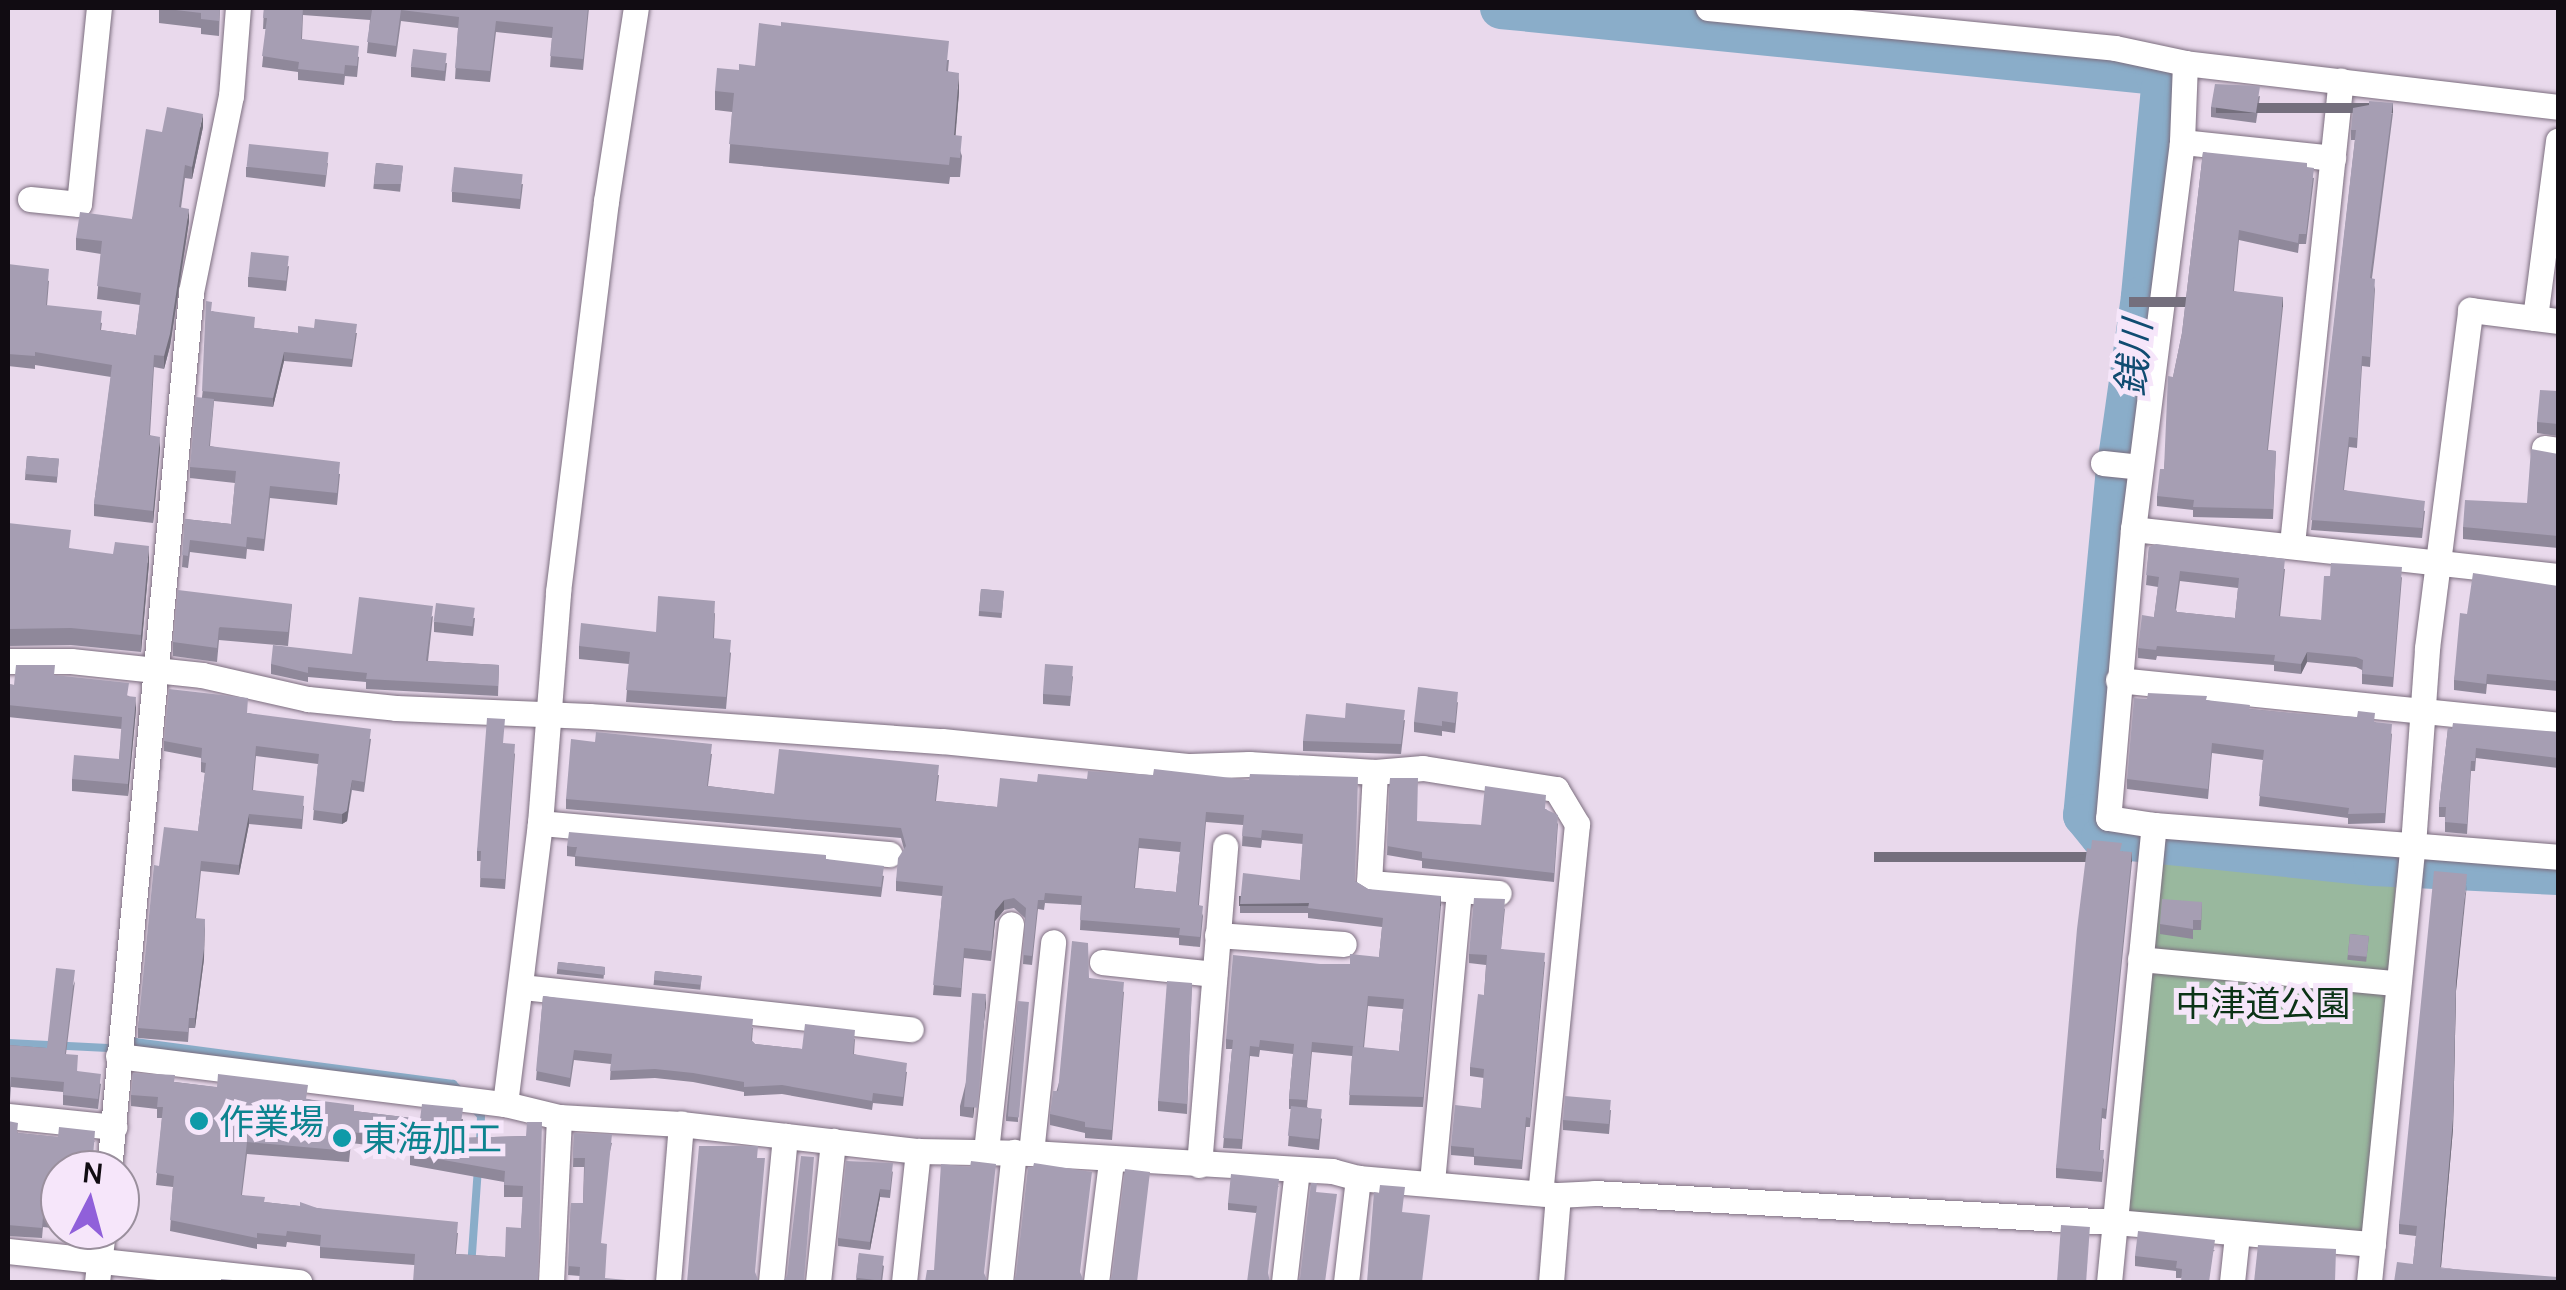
<!DOCTYPE html>
<meta charset="utf-8">
<style>
body{margin:0}
#map{position:relative;width:2566px;height:1290px;overflow:hidden;background:#e9d9ec;font-family:Manrope,"Noto Sans JP",sans-serif}
div>[style]{position:absolute}
[style*='--x']{left:calc(var(--x)*1px);top:calc(var(--y)*1px);width:calc(var(--w)*1px);rotate:calc(var(--a)*1deg)}
.green>*{inset:0;background:#99b89e;transform-origin:0 0}
.stream>*{height:8px;margin:-4px;padding:0 4px;transform-origin:4px;border-radius:4px;background:#8aadc9}
.river>*{height:42px;margin:-21px;padding:0 21px;transform-origin:21px;border-radius:21px;background:#8aadc9}
.roads{filter:drop-shadow(0 0 2px #7c6e7f) drop-shadow(0 0 2px #7c6e7f)}
.minor>*{height:25px;margin:-12.5px;padding:0 12.5px;transform-origin:12.5px;border-radius:12.5px;background:#fff}
.wall>*{inset:0;background:#8f889a;transform-origin:0 0}
.shaded-wall>*{inset:0;background:#746f7d;transform-origin:0 0}
.building>*{inset:0;background:#a69eb3;transform-origin:0 0}
.dots>*{width:28px;height:28px;translate:-50% -50%;box-sizing:border-box;border:5px solid #f6e6fa;border-radius:50%}
span{translate:-50% -50%;white-space:nowrap;text-align:center;line-height:1.15;-webkit-text-stroke:10px #f6e6fa;paint-order:stroke}
.park-label{font-size:35px;color:#0b3316}
.culture-label{font-size:35px;color:#0d838f}
.left{translate:0 -50%;text-align:left}
.water-label{font-size:38px;color:#104c71;font-style:italic}
.frame{position:absolute;inset:0;border:10px solid #110c12;pointer-events:none}
.north{position:absolute;left:40px;top:1150px;width:100px;height:100px;box-sizing:border-box;background:#f6e6fa;border:2px solid #9a8f9d;border-radius:50%;rotate:6deg;font-size:28px;font-weight:700;line-height:40px;text-align:center;color:#110c12}
.north::after{content:'';display:block;margin:auto;width:35px;height:45px;background:#9060da;clip-path:polygon(50% 0,100% 100%,50% 72%,0 100%)}
</style>
<div id="map">
<div class="green">
<div style="left:2156px;top:852px;width:242px;height:360px;rotate:5deg"></div>
</div>
<div class="stream">
<div style="--x:8;--y:1043;--w:100;--a:2.9"></div>
<div style="--x:108;--y:1048;--w:28;--a:-13"></div>
<div style="--x:135;--y:1042;--w:321;--a:7.5"></div>
<div style="--x:453;--y:1084;--w:10;--a:45"></div>
<div style="--x:472;--y:1106;--w:13;--a:48"></div>
<div style="--x:481;--y:1116;--w:27;--a:92"></div>
<div style="--x:470;--y:1282;--w:115;--a:-86"></div>
</div>
<div class="river">
<div style="--x:1501;--y:8;--w:658;--a:5.75"></div>
<div style="--x:2156;--y:74;--w:15;--a:67"></div>
<div style="--x:2162;--y:88;--w:210;--a:95.5"></div>
<div style="--x:2142;--y:297;--w:184;--a:98.1"></div>
<div style="--x:2116;--y:479;--w:338;--a:95.4"></div>
<div style="--x:2084;--y:815;--w:28;--a:51"></div>
<div style="--x:2102;--y:837;--w:273;--a:5.9"></div>
<div style="--x:2374;--y:865;--w:184;--a:2.8"></div>
</div>
<div class="roads">
<div class="minor">
<div style="--x:1708;--y:8;--w:409;--a:5.6"></div>
<div style="--x:2115;--y:48;--w:72;--a:12.1"></div>
<div style="--x:2185;--y:63;--w:376;--a:6.7"></div>
<div style="--x:2185;--y:63;--w:79;--a:92.2"></div>
<div style="--x:2182;--y:142;--w:390;--a:97.2"></div>
<div style="--x:2133;--y:529;--w:290;--a:94.9"></div>
<div style="--x:2108;--y:818;--w:47;--a:8.7"></div>
<div style="--x:2154;--y:825;--w:405;--a:4.5"></div>
<div style="--x:2182;--y:142;--w:152;--a:6"></div>
<div style="--x:30;--y:199;--w:49;--a:5.8"></div>
<div style="--x:79;--y:204;--w:197;--a:-84.2"></div>
<div style="--x:2535;--y:318;--w:179;--a:-82.6"></div>
<div style="--x:2544;--y:448;--w:14;--a:8"></div>
<div style="--x:2103;--y:463;--w:37;--a:6"></div>
<div style="--x:2133;--y:529;--w:428;--a:6.3"></div>
<div style="--x:2292;--y:544;--w:466;--a:-84"></div>
<div style="--x:8;--y:661;--w:63;--a:0"></div>
<div style="--x:71;--y:661;--w:132;--a:6.1"></div>
<div style="--x:202;--y:675;--w:109;--a:12.8"></div>
<div style="--x:308;--y:699;--w:88;--a:5.8"></div>
<div style="--x:396;--y:708;--w:193;--a:2.4"></div>
<div style="--x:589;--y:716;--w:354;--a:4.1"></div>
<div style="--x:942;--y:741;--w:249;--a:5.8"></div>
<div style="--x:1190;--y:766;--w:59;--a:-1.9"></div>
<div style="--x:1249;--y:764;--w:126;--a:3.6"></div>
<div style="--x:1375;--y:772;--w:48;--a:-4.8"></div>
<div style="--x:1423;--y:768;--w:135;--a:9"></div>
<div style="--x:1556;--y:789;--w:41;--a:59"></div>
<div style="--x:1577;--y:824;--w:371;--a:95.7"></div>
<div style="--x:2118;--y:680;--w:442;--a:5.8"></div>
<div style="--x:1375;--y:772;--w:111;--a:93.1"></div>
<div style="--x:1369;--y:883;--w:130;--a:4.4"></div>
<div style="--x:540;--y:823;--w:351;--a:5.1"></div>
<div style="--x:1217;--y:935;--w:127;--a:4.1"></div>
<div style="--x:2140;--y:959;--w:257;--a:5.4"></div>
<div style="--x:1102;--y:962;--w:113;--a:6.1"></div>
<div style="--x:522;--y:987;--w:391;--a:6.2"></div>
<div style="--x:118;--y:1056;--w:390;--a:7.1"></div>
<div style="--x:505;--y:1104;--w:56;--a:13.5"></div>
<div style="--x:559;--y:1117;--w:122;--a:3.3"></div>
<div style="--x:681;--y:1124;--w:239;--a:6.5"></div>
<div style="--x:918;--y:1151;--w:113;--a:1"></div>
<div style="--x:1031;--y:1153;--w:302;--a:3.4"></div>
<div style="--x:1332;--y:1171;--w:27;--a:15"></div>
<div style="--x:1358;--y:1178;--w:201;--a:4.9"></div>
<div style="--x:1558;--y:1195;--w:36;--a:-3"></div>
<div style="--x:1594;--y:1193;--w:522;--a:3.19"></div>
<div style="--x:2115;--y:1222;--w:259;--a:4.9"></div>
<div style="--x:505;--y:1104;--w:283;--a:-82.9"></div>
<div style="--x:540;--y:823;--w:232;--a:-85.5"></div>
<div style="--x:558;--y:592;--w:394;--a:-83"></div>
<div style="--x:606;--y:201;--w:195;--a:-81.2"></div>
<div style="--x:8;--y:1116;--w:107;--a:5.9"></div>
<div style="--x:986;--y:1151;--w:228;--a:-83.7"></div>
<div style="--x:1031;--y:1153;--w:212;--a:-84"></div>
<div style="--x:1199;--y:1165;--w:320;--a:-85.3"></div>
<div style="--x:109;--y:1170;--w:882;--a:-84.66"></div>
<div style="--x:191;--y:292;--w:200;--a:-78.5"></div>
<div style="--x:231;--y:96;--w:88;--a:-85.5"></div>
<div style="--x:1432;--y:1182;--w:293;--a:-84.7"></div>
<div style="--x:8;--y:1251;--w:293;--a:6.1"></div>
<div style="--x:97;--y:1282;--w:52;--a:-83.4"></div>
<div style="--x:551;--y:1282;--w:165;--a:-87.2"></div>
<div style="--x:668;--y:1282;--w:159;--a:-85.3"></div>
<div style="--x:771;--y:1282;--w:147;--a:-84.5"></div>
<div style="--x:818;--y:1282;--w:142;--a:-83.9"></div>
<div style="--x:904;--y:1282;--w:132;--a:-83.9"></div>
<div style="--x:1000;--y:1282;--w:131;--a:-83.9"></div>
<div style="--x:1096;--y:1282;--w:122;--a:-82.9"></div>
<div style="--x:1284;--y:1282;--w:113;--a:-83.4"></div>
<div style="--x:1346;--y:1282;--w:105;--a:-83.4"></div>
<div style="--x:1551;--y:1282;--w:87;--a:-85.4"></div>
<div style="--x:2109;--y:1282;--w:459;--a:-84.4"></div>
<div style="--x:2232;--y:1282;--w:47;--a:-83.9"></div>
<div style="--x:2369;--y:1282;--w:439;--a:-84.3"></div>
<div style="--x:2413;--y:845;--w:197;--a:-85.9"></div>
<div style="--x:2427;--y:648;--w:341;--a:-82.7"></div>
<div style="--x:2470;--y:310;--w:89;--a:7.1"></div>
</div>
</div>
<div class="wall">
<div style="clip-path:polygon(159px 8px,220px 8px,219px 36px,201px 34px,201px 28px,159px 23px)"></div>
<div style="clip-path:polygon(264px 8px,589px 8px,583px 70px,550px 67px,552px 38px,496px 32px,490px 82px,455px 79px,458px 28px,401px 21px,396px 57px,367px 53px,370px 20px,303px 15px,302px 39px,359px 57px,357px 77px,345px 76px,344px 85px,298px 80px,298px 72px,262px 67px,266px 29px,263px 29px)"></div>
<div style="clip-path:polygon(949px 60px,948px 71px,959px 92px,955px 136px,962px 156px,960px 177px,950px 177px,949px 184px,729px 163px,732px 112px,715px 110px,715px 91px,755px 66px)"></div>
<div style="clip-path:polygon(447px 63px,445px 81px,411px 77px,411px 67px)"></div>
<div style="clip-path:polygon(2260px 96px,2256px 123px,2211px 117px,2211px 107px)"></div>
<div style="clip-path:polygon(2393px 113px,2372px 278px,2375px 289px,2370px 367px,2362px 366px,2357px 448px,2349px 447px,2344px 490px,2425px 511px,2422px 538px,2311px 530px,2355px 140px,2351px 140px,2351px 130px)"></div>
<div style="clip-path:polygon(203px 127px,192px 179px,185px 178px,181px 208px,189px 221px,170px 346px,164px 369px,154px 367px,150px 435px,160px 449px,153px 523px,94px 516px,94px 504px,111px 377px,35px 365px,35px 369px,8px 366px,8px 264px,49px 281px,47px 306px,102px 323px,101px 330px,136px 335px,140px 305px,97px 299px,101px 254px,76px 250px,76px 238px,132px 219px,162px 132px)"></div>
<div style="clip-path:polygon(2203px 152px,2314px 178px,2306px 244px,2299px 244px,2298px 253px,2239px 240px,2234px 291px,2283px 307px,2268px 450px,2276px 451px,2273px 519px,2193px 517px,2193px 510px,2157px 506px,2157px 496px,2164px 469px,2173px 377px,2182px 333px)"></div>
<div style="clip-path:polygon(328px 163px,325px 187px,246px 177px,246px 167px)"></div>
<div style="left:376px;top:163px;width:27px;height:26px;rotate:6deg"></div>
<div style="clip-path:polygon(523px 184px,520px 209px,452px 202px,452px 192px)"></div>
<div style="clip-path:polygon(289px 266px,286px 291px,248px 287px,248px 277px)"></div>
<div style="clip-path:polygon(212px 311px,255px 328px,298px 333px,357px 333px,352px 367px,284px 361px,273px 407px,214px 401px,210px 446px,340px 474px,337px 505px,270px 498px,264px 551px,247px 549px,246px 559px,190px 552px,188px 568px,182px 567px,185px 519px,231px 524px,235px 483px,190px 478px,190px 467px,202px 397px)"></div>
<div style="clip-path:polygon(2558px 391px,2558px 436px,2537px 433px,2537px 422px)"></div>
<div style="clip-path:polygon(2558px 454px,2558px 548px,2463px 539px,2463px 527px,2527px 503px)"></div>
<div style="left:27px;top:456px;width:32px;height:24px;rotate:5deg"></div>
<div style="clip-path:polygon(8px 523px,71px 549px,149px 563px,141px 652px,71px 645px,8px 646px)"></div>
<div style="clip-path:polygon(evenodd,2149px 547px,2285px 569px,2280px 617px,2321px 620px,2402px 577px,2393px 687px,2362px 684px,2362px 670px,2356px 667px,2307px 662px,2301px 674px,2274px 671px,2274px 665px,2157px 656px,2156px 660px,2138px 658px,2138px 648px,2154px 617px,2158px 587px,2146px 585px,2149px 547px,2180px 581px,2238px 588px,2235px 618px,2177px 612px,2176px 610px,2180px 581px)"></div>
<div style="clip-path:polygon(2558px 586px,2558px 691px,2487px 684px,2486px 694px,2454px 690px,2454px 680px,2467px 614px)"></div>
<div style="left:981px;top:589px;width:23px;height:27px;rotate:5deg"></div>
<div style="clip-path:polygon(292px 604px,288px 646px,219px 640px,217px 662px,173px 656px,173px 642px)"></div>
<div style="clip-path:polygon(715px 613px,714px 639px,731px 653px,726px 709px,626px 702px,629px 664px,579px 659px,579px 646px,656px 632px)"></div>
<div style="clip-path:polygon(433px 616px,428px 661px,499px 665px,498px 696px,366px 689px,366px 682px,308px 677px,308px 682px,271px 674px,271px 664px,352px 654px)"></div>
<div style="clip-path:polygon(475px 618px,473px 636px,434px 632px,434px 622px)"></div>
<div style="clip-path:polygon(55px 675px,129px 696px,136px 709px,128px 796px,72px 791px,72px 779px,119px 759px,122px 729px,8px 717px,8px 684px,14px 685px)"></div>
<div style="clip-path:polygon(1073px 676px,1070px 706px,1043px 704px,1043px 694px)"></div>
<div style="clip-path:polygon(2206px 700px,2250px 709px,2375px 722px,2392px 734px,2385px 823px,2348px 824px,2348px 818px,2259px 806px,2263px 760px,2212px 753px,2208px 799px,2127px 789px,2127px 779px)"></div>
<div style="clip-path:polygon(1458px 702px,1455px 733px,1442px 731px,1442px 736px,1414px 732px,1414px 722px)"></div>
<div style="clip-path:polygon(248px 713px,371px 739px,364px 792px,352px 790px,347px 821px,342px 824px,313px 820px,318px 764px,256px 756px,253px 790px,304px 806px,302px 829px,249px 824px,239px 875px,201px 871px,196px 918px,204px 959px,195px 1028px,189px 1028px,188px 1042px,138px 1038px,138px 1028px,159px 866px,198px 831px,205px 773px,201px 772px,201px 758px,164px 751px,164px 741px)"></div>
<div style="clip-path:polygon(1405px 720px,1401px 754px,1303px 751px,1303px 741px)"></div>
<div style="clip-path:polygon(2448px 728px,2558px 732px,2558px 768px,2476px 758px,2475px 771px,2471px 771px,2467px 834px,2445px 832px,2445px 817px,2439px 817px,2439px 807px)"></div>
<div style="clip-path:polygon(evenodd,595px 742px,712px 754px,708px 786px,774px 794px,939px 775px,936px 801px,997px 807px,1037px 782px,1087px 779px,1249px 780px,1355px 881px,1368px 889px,1441px 906px,1423px 1107px,1349px 1105px,1352px 1056px,1312px 1052px,1307px 1107px,1322px 1119px,1319px 1150px,1288px 1146px,1291px 1109px,1289px 1109px,1289px 1099px,1293px 1054px,1260px 1050px,1259px 1057px,1250px 1056px,1242px 1149px,1223px 1148px,1232px 1049px,1226px 1049px,1226px 1039px,1320px 964px,1350px 964px,1379px 957px,1382px 927px,1308px 918px,1308px 913px,1240px 913px,1240px 904px,1300px 880px,1303px 844px,1262px 840px,1261px 848px,1242px 846px,1243px 825px,1206px 822px,1199px 905px,1203px 916px,1200px 947px,1179px 945px,1179px 938px,1080px 930px,1081px 905px,1045px 903px,1044px 910px,1038px 909px,1032px 965px,1023px 964px,1025px 918px,1014px 908px,1004px 910px,995px 921px,991px 961px,964px 958px,961px 997px,933px 995px,942px 896px,896px 891px,896px 881px,904px 849px,901px 838px,566px 809px,566px 799px,595px 742px,1139px 848px,1180px 852px,1176px 892px,1135px 888px,1139px 848px,595px 742px,1368px 1006px,1403px 1009px,1399px 1051px,1364px 1048px,1368px 1006px)"></div>
<div style="clip-path:polygon(504px 743px,515px 754px,505px 889px,480px 887px,481px 861px,477px 861px,477px 851px)"></div>
<div style="clip-path:polygon(1390px 778px,1417px 822px,1481px 825px,1546px 809px,1558px 824px,1554px 882px,1422px 868px,1422px 861px,1387px 855px)"></div>
<div style="clip-path:polygon(567px 846px,826px 859px,884px 876px,881px 897px,575px 866px,575px 857px,567px 856px)"></div>
<div style="clip-path:polygon(2122px 851px,2132px 862px,2106px 1119px,2102px 1118px,2100px 1150px,2104px 1160px,2102px 1182px,2056px 1178px,2056px 1168px)"></div>
<div style="clip-path:polygon(2467px 884px,2456px 991px,2453px 1129px,2441px 1268px,2558px 1282px,2413px 1264px,2416px 1236px,2399px 1234px,2399px 1224px)"></div>
<div style="clip-path:polygon(2202px 902px,2201px 930px,2193px 930px,2193px 939px,2160px 934px,2160px 924px)"></div>
<div style="clip-path:polygon(1505px 908px,1501px 949px,1545px 962px,1530px 1127px,1526px 1127px,1522px 1169px,1474px 1165px,1474px 1157px,1451px 1155px,1451px 1146px,1481px 1108px,1484px 1078px,1470px 1076px,1470px 1067px,1484px 995px,1486px 965px,1469px 963px,1469px 954px)"></div>
<div style="left:2350px;top:934px;width:19px;height:26px;rotate:6deg"></div>
<div style="left:558px;top:962px;width:47px;height:12px;rotate:6deg"></div>
<div style="left:655px;top:971px;width:47px;height:14px;rotate:6deg"></div>
<div style="clip-path:polygon(1089px 978px,1124px 992px,1112px 1140px,1085px 1138px,1085px 1133px,1050px 1125px,1050px 1114px)"></div>
<div style="clip-path:polygon(75px 981px,66px 1054px,78px 1072px,101px 1084px,98px 1109px,63px 1105px,63px 1092px,11px 1087px,10px 1100px,8px 1101px,8px 1045px,47px 1048px)"></div>
<div style="clip-path:polygon(1192px 983px,1187px 1114px,1158px 1111px,1158px 1101px)"></div>
<div style="clip-path:polygon(543px 996px,753px 1028px,752px 1041px,755px 1044px,802px 1049px,855px 1039px,854px 1054px,907px 1072px,903px 1106px,873px 1103px,872px 1110px,782px 1094px,744px 1096px,744px 1092px,693px 1082px,655px 1078px,610px 1080px,611px 1064px,574px 1060px,570px 1087px,536px 1080px)"></div>
<div style="clip-path:polygon(1018px 1001px,1018px 1122px,1006px 1121px,1006px 1116px)"></div>
<div style="clip-path:polygon(986px 1004px,973px 1118px,960px 1116px,960px 1106px)"></div>
<div style="clip-path:polygon(evenodd,175px 1082px,308px 1099px,354px 1111px,420px 1119px,463px 1119px,461px 1138px,526px 1136px,538px 1282px,414px 1265px,320px 1258px,320px 1246px,287px 1242px,286px 1247px,257px 1244px,257px 1249px,170px 1231px,173px 1187px,156px 1185px,162px 1118px,157px 1118px,157px 1109px,131px 1106px,131px 1095px,175px 1082px,351px 1143px,410px 1150px,410px 1165px,504px 1182px,504px 1197px,523px 1197px,521px 1228px,505px 1257px,456px 1254px,458px 1233px,317px 1208px,264px 1202px,242px 1195px,247px 1154px,349px 1162px,351px 1143px)"></div>
<div style="clip-path:polygon(1611px 1110px,1609px 1134px,1563px 1130px,1563px 1120px)"></div>
<div style="clip-path:polygon(8px 1121px,18px 1133px,95px 1141px,60px 1170px,60px 1229px,43px 1227px,42px 1238px,8px 1236px)"></div>
<div style="clip-path:polygon(574px 1133px,612px 1143px,580px 1276px,568px 1275px,571px 1203px,583px 1203px,584px 1167px,573px 1167px)"></div>
<div style="clip-path:polygon(893px 1171px,890px 1198px,880px 1197px,870px 1250px,838px 1246px,838px 1238px)"></div>
<div style="clip-path:polygon(1279px 1186px,1256px 1213px,1228px 1210px,1228px 1203px)"></div>
<div style="clip-path:polygon(2215px 1250px,2181px 1278px,2176px 1278px,2176px 1271px,2135px 1266px,2135px 1256px)"></div>
<div style="clip-path:polygon(859px 1253px,884px 1266px,882px 1282px,856px 1282px)"></div>
</div>
<div class="shaded-wall">
<div style="clip-path:polygon(959px 73px,959px 92px,954px 155px,954px 135px)"></div>
<div style="left:2393px;top:103px;width:10px;height:177px;rotate:90deg"></div>
<div style="clip-path:polygon(203px 114px,203px 127px,192px 179px,192px 167px)"></div>
<div style="clip-path:polygon(189px 209px,189px 221px,170px 346px,164px 369px,164px 356px)"></div>
<div style="left:2283px;top:297px;width:10px;height:154px;rotate:90deg"></div>
<div style="clip-path:polygon(284px 352px,284px 361px,273px 407px,273px 398px)"></div>
<div style="clip-path:polygon(160px 437px,160px 449px,153px 523px,153px 511px)"></div>
<div style="clip-path:polygon(149px 546px,149px 563px,141px 652px,141px 635px)"></div>
<div style="clip-path:polygon(2307px 652px,2307px 662px,2301px 674px,2301px 664px)"></div>
<div style="clip-path:polygon(136px 697px,136px 709px,128px 796px,128px 784px)"></div>
<div style="clip-path:polygon(352px 780px,347px 821px,342px 824px,342px 814px)"></div>
<div style="clip-path:polygon(249px 814px,249px 824px,239px 875px,239px 865px)"></div>
<div style="left:2132px;top:852px;width:10px;height:258px;rotate:90deg"></div>
<div style="clip-path:polygon(2467px 874px,2456px 991px,2453px 1129px,2440px 1278px,2456px 981px)"></div>
<div style="left:1441px;top:896px;width:10px;height:202px;rotate:90deg"></div>
<div style="clip-path:polygon(1004px 900px,1004px 910px,995px 921px,991px 961px,995px 911px)"></div>
<div style="clip-path:polygon(205px 919px,204px 959px,195px 1028px,195px 1018px)"></div>
<div style="clip-path:polygon(986px 994px,986px 1004px,973px 1118px,973px 1108px)"></div>
<div style="clip-path:polygon(880px 1189px,880px 1197px,870px 1250px,870px 1242px)"></div>
</div>
<div class="building">
<div style="clip-path:polygon(159px 8px,220px 8px,219px 21px,201px 19px,201px 13px)"></div>
<div style="clip-path:polygon(264px 8px,303px 8px,301px 39px,359px 46px,357px 66px,345px 65px,344px 74px,298px 69px,299px 62px,262px 56px,267px 18px,263px 18px)"></div>
<div style="clip-path:polygon(344px 8px,588px 8px,583px 59px,550px 56px,553px 27px,496px 21px,490px 71px,455px 68px,459px 17px,401px 10px,396px 46px,367px 42px,372px 10px)"></div>
<div style="clip-path:polygon(781px 22px,949px 41px,946px 71px,959px 73px,954px 135px,962px 136px,960px 158px,950px 157px,949px 165px,729px 144px,734px 93px,715px 91px,717px 68px,739px 70px,739px 64px,755px 66px,759px 23px,781px 26px)"></div>
<div style="left:413px;top:49px;width:34px;height:18px;rotate:7deg"></div>
<div style="clip-path:polygon(2215px 84px,2260px 86px,2256px 113px,2211px 107px)"></div>
<div style="clip-path:polygon(2369px 101px,2393px 103px,2370px 278px,2375px 279px,2370px 357px,2362px 356px,2357px 438px,2349px 437px,2343px 490px,2425px 501px,2422px 528px,2311px 520px,2356px 130px,2351px 130px,2353px 108px,2369px 105px)"></div>
<div style="clip-path:polygon(167px 107px,203px 114px,192px 167px,185px 165px,179px 207px,189px 209px,170px 334px,164px 356px,154px 355px,149px 435px,160px 437px,153px 511px,94px 504px,112px 365px,35px 352px,35px 356px,8px 354px,8px 264px,49px 269px,46px 305px,102px 311px,100px 330px,136px 335px,141px 293px,97px 286px,102px 241px,76px 238px,80px 212px,132px 219px,146px 129px,162px 132px)"></div>
<div style="left:249px;top:144px;width:80px;height:23px;rotate:6deg"></div>
<div style="clip-path:polygon(2203px 152px,2307px 163px,2307px 167px,2314px 168px,2306px 234px,2299px 234px,2298px 243px,2239px 230px,2233px 291px,2283px 297px,2267px 450px,2276px 451px,2273px 509px,2193px 507px,2194px 500px,2157px 496px,2160px 469px,2164px 469px,2168px 376px,2173px 377px,2182px 333px)"></div>
<div style="clip-path:polygon(376px 163px,403px 166px,401px 184px,374px 184px)"></div>
<div style="left:454px;top:167px;width:69px;height:25px;rotate:6deg"></div>
<div style="left:251px;top:252px;width:38px;height:25px;rotate:6deg"></div>
<div style="clip-path:polygon(206px 301px,212px 302px,211px 311px,255px 317px,254px 328px,298px 333px,298px 326px,314px 328px,315px 319px,357px 324px,352px 359px,284px 352px,273px 398px,202px 391px)"></div>
<div style="clip-path:polygon(2540px 390px,2558px 391px,2558px 424px,2537px 422px)"></div>
<div style="clip-path:polygon(196px 397px,214px 399px,209px 446px,340px 462px,337px 493px,270px 486px,264px 539px,247px 537px,246px 547px,190px 540px,188px 556px,182px 555px,185px 519px,231px 524px,236px 471px,190px 467px)"></div>
<div style="clip-path:polygon(2531px 449px,2558px 454px,2558px 536px,2463px 527px,2465px 500px,2527px 503px)"></div>
<div style="left:27px;top:456px;width:32px;height:18px;rotate:5deg"></div>
<div style="clip-path:polygon(8px 523px,71px 530px,69px 548px,113px 554px,115px 542px,149px 546px,141px 635px,71px 628px,8px 629px)"></div>
<div style="clip-path:polygon(evenodd,2156px 544px,2285px 559px,2279px 616px,2321px 620px,2324px 576px,2330px 576px,2331px 563px,2402px 567px,2393px 677px,2362px 674px,2363px 660px,2356px 657px,2307px 652px,2301px 664px,2274px 661px,2275px 655px,2157px 646px,2156px 650px,2138px 648px,2142px 615px,2154px 617px,2159px 577px,2146px 575px,2149px 547px,2156px 544px,2180px 571px,2239px 578px,2235px 618px,2177px 612px,2175px 608px,2180px 571px)"></div>
<div style="clip-path:polygon(2473px 573px,2558px 586px,2558px 681px,2487px 674px,2486px 684px,2454px 680px,2460px 613px,2467px 614px)"></div>
<div style="left:981px;top:589px;width:23px;height:22px;rotate:5deg"></div>
<div style="clip-path:polygon(178px 590px,292px 604px,288px 632px,219px 627px,217px 648px,173px 642px)"></div>
<div style="clip-path:polygon(658px 596px,715px 601px,713px 638px,731px 640px,726px 697px,626px 690px,630px 652px,579px 646px,581px 623px,656px 632px)"></div>
<div style="clip-path:polygon(359px 597px,433px 606px,426px 661px,499px 665px,498px 686px,366px 679px,367px 673px,308px 667px,308px 673px,271px 664px,273px 645px,352px 654px)"></div>
<div style="left:436px;top:603px;width:39px;height:19px;rotate:7deg"></div>
<div style="left:1045px;top:664px;width:28px;height:30px;rotate:4deg"></div>
<div style="clip-path:polygon(16px 665px,55px 665px,54px 675px,129px 683px,127px 696px,136px 697px,128px 784px,72px 779px,74px 755px,119px 759px,122px 717px,8px 705px,8px 684px,14px 685px)"></div>
<div style="clip-path:polygon(1418px 687px,1458px 692px,1455px 723px,1442px 721px,1442px 726px,1414px 722px)"></div>
<div style="clip-path:polygon(169px 689px,248px 698px,247px 713px,371px 729px,364px 782px,352px 780px,347px 811px,342px 814px,313px 810px,319px 754px,256px 746px,252px 790px,304px 796px,302px 819px,249px 814px,239px 865px,201px 861px,195px 918px,205px 919px,204px 949px,195px 1018px,189px 1018px,188px 1032px,138px 1028px,154px 865px,159px 866px,164px 827px,198px 831px,206px 763px,201px 762px,202px 748px,164px 741px)"></div>
<div style="clip-path:polygon(2148px 693px,2207px 696px,2206px 700px,2250px 705px,2249px 709px,2291px 713px,2357px 717px,2358px 711px,2375px 713px,2374px 722px,2392px 724px,2385px 813px,2348px 814px,2349px 808px,2259px 796px,2264px 750px,2212px 743px,2208px 789px,2127px 779px,2134px 698px,2147px 699px)"></div>
<div style="clip-path:polygon(1346px 703px,1405px 710px,1401px 744px,1303px 741px,1306px 714px,1345px 718px)"></div>
<div style="clip-path:polygon(487px 718px,505px 719px,503px 743px,515px 744px,505px 879px,480px 878px,481px 851px,477px 851px)"></div>
<div style="clip-path:polygon(2453px 723px,2558px 732px,2558px 758px,2476px 748px,2475px 761px,2471px 761px,2467px 824px,2445px 822px,2446px 807px,2439px 807px,2448px 728px,2452px 729px)"></div>
<div style="clip-path:polygon(evenodd,596px 732px,712px 744px,707px 786px,774px 794px,779px 749px,939px 765px,935px 801px,997px 807px,1000px 778px,1037px 782px,1038px 774px,1087px 779px,1088px 771px,1153px 775px,1154px 769px,1249px 780px,1250px 774px,1358px 777px,1355px 881px,1368px 889px,1441px 896px,1423px 1097px,1349px 1095px,1353px 1046px,1399px 1051px,1404px 999px,1368px 996px,1363px 1047px,1312px 1042px,1307px 1100px,1289px 1099px,1294px 1044px,1260px 1040px,1259px 1047px,1250px 1046px,1242px 1139px,1223px 1138px,1233px 1040px,1226px 1039px,1233px 955px,1320px 964px,1350px 964px,1350px 954px,1379px 957px,1383px 918px,1308px 908px,1309px 903px,1240px 904px,1243px 873px,1300px 880px,1303px 834px,1262px 830px,1261px 838px,1242px 836px,1244px 815px,1206px 812px,1198px 905px,1203px 906px,1200px 937px,1179px 935px,1180px 928px,1080px 920px,1082px 896px,1045px 893px,1044px 900px,1038px 900px,1032px 956px,1023px 955px,1026px 908px,1014px 898px,1004px 900px,995px 911px,991px 951px,964px 948px,961px 988px,933px 985px,943px 886px,896px 881px,898px 858px,906px 846px,901px 828px,566px 799px,571px 739px,595px 742px,596px 732px,1139px 838px,1181px 842px,1176px 892px,1134px 888px,1139px 838px)"></div>
<div style="clip-path:polygon(1390px 778px,1418px 778px,1417px 821px,1481px 825px,1485px 786px,1546px 795px,1545px 809px,1558px 815px,1554px 873px,1422px 858px,1422px 852px,1387px 846px)"></div>
<div style="clip-path:polygon(569px 832px,826px 855px,826px 859px,884px 866px,881px 887px,575px 856px,577px 847px,567px 846px)"></div>
<div style="clip-path:polygon(2092px 840px,2122px 843px,2120px 851px,2132px 852px,2106px 1109px,2102px 1108px,2099px 1150px,2104px 1150px,2102px 1172px,2056px 1168px,2077px 929px,2087px 848px,2091px 849px)"></div>
<div style="clip-path:polygon(2434px 871px,2467px 874px,2456px 981px,2453px 1119px,2440px 1268px,2558px 1277px,2558px 1282px,2394px 1282px,2397px 1262px,2413px 1264px,2417px 1226px,2399px 1224px)"></div>
<div style="clip-path:polygon(1474px 898px,1505px 899px,1501px 949px,1545px 953px,1530px 1118px,1526px 1117px,1522px 1160px,1474px 1156px,1474px 1148px,1451px 1146px,1455px 1105px,1481px 1108px,1484px 1069px,1470px 1067px,1478px 994px,1484px 995px,1487px 955px,1469px 954px)"></div>
<div style="clip-path:polygon(2162px 899px,2202px 902px,2201px 920px,2193px 920px,2193px 929px,2160px 924px)"></div>
<div style="left:2350px;top:934px;width:19px;height:21px;rotate:6deg"></div>
<div style="clip-path:polygon(1072px 941px,1088px 943px,1089px 978px,1124px 982px,1112px 1130px,1085px 1127px,1085px 1122px,1050px 1114px,1053px 1091px,1058px 1091px)"></div>
<div style="clip-path:polygon(558px 962px,605px 967px,605px 975px,558px 969px)"></div>
<div style="clip-path:polygon(56px 968px,75px 970px,65px 1054px,78px 1055px,77px 1071px,101px 1074px,98px 1099px,63px 1095px,64px 1082px,11px 1077px,10px 1090px,8px 1090px,8px 1045px,47px 1048px)"></div>
<div style="left:655px;top:971px;width:47px;height:9px;rotate:6deg"></div>
<div style="clip-path:polygon(1167px 981px,1192px 983px,1187px 1104px,1158px 1101px)"></div>
<div style="left:972px;top:993px;width:14px;height:114px;rotate:4deg"></div>
<div style="clip-path:polygon(543px 996px,753px 1019px,751px 1040px,755px 1044px,802px 1049px,805px 1024px,855px 1030px,853px 1054px,907px 1063px,903px 1097px,873px 1093px,872px 1101px,782px 1085px,744px 1087px,744px 1082px,693px 1073px,655px 1069px,610px 1071px,612px 1054px,574px 1050px,570px 1078px,536px 1071px)"></div>
<div style="left:1018px;top:1001px;width:11px;height:116px;rotate:5deg"></div>
<div style="clip-path:polygon(evenodd,133px 1073px,175px 1075px,174px 1082px,217px 1087px,218px 1074px,308px 1085px,306px 1099px,354px 1105px,354px 1111px,420px 1119px,422px 1104px,463px 1108px,459px 1138px,526px 1136px,527px 1122px,542px 1122px,538px 1282px,413px 1282px,415px 1254px,320px 1247px,321px 1235px,287px 1231px,286px 1236px,257px 1233px,257px 1238px,170px 1220px,174px 1176px,156px 1173px,163px 1107px,157px 1107px,158px 1097px,131px 1095px,133px 1073px,351px 1132px,412px 1139px,410px 1154px,505px 1171px,504px 1185px,523px 1186px,521px 1228px,506px 1227px,505px 1257px,455px 1254px,458px 1222px,317px 1208px,300px 1202px,300px 1206px,264px 1202px,265px 1197px,241px 1195px,247px 1142px,349px 1151px,351px 1132px)"></div>
<div style="left:1565px;top:1096px;width:46px;height:24px;rotate:5deg"></div>
<div style="left:1291px;top:1106px;width:31px;height:30px;rotate:6deg"></div>
<div style="clip-path:polygon(8px 1121px,18px 1123px,17px 1133px,58px 1137px,59px 1127px,95px 1131px,92px 1170px,60px 1170px,60px 1219px,43px 1217px,42px 1228px,8px 1225px)"></div>
<div style="clip-path:polygon(574px 1133px,612px 1134px,601px 1243px,607px 1244px,605px 1278px,648px 1282px,579px 1282px,580px 1267px,568px 1266px,571px 1203px,583px 1203px,585px 1158px,573px 1158px)"></div>
<div style="clip-path:polygon(699px 1146px,758px 1146px,757px 1158px,765px 1158px,755px 1272px,759px 1282px,687px 1282px)"></div>
<div style="clip-path:polygon(801px 1156px,814px 1157px,804px 1281px,805px 1282px,782px 1282px,787px 1276px)"></div>
<div style="clip-path:polygon(846px 1161px,893px 1163px,890px 1190px,880px 1189px,870px 1242px,838px 1238px)"></div>
<div style="clip-path:polygon(971px 1161px,996px 1164px,984px 1273px,988px 1282px,925px 1282px,927px 1270px,934px 1270px,941px 1164px,970px 1167px)"></div>
<div style="clip-path:polygon(1034px 1163px,1092px 1172px,1080px 1272px,1084px 1282px,1013px 1282px,1016px 1275px,1028px 1167px,1033px 1167px)"></div>
<div style="clip-path:polygon(1125px 1169px,1150px 1172px,1137px 1282px,1109px 1282px,1112px 1275px)"></div>
<div style="clip-path:polygon(1231px 1174px,1279px 1179px,1268px 1273px,1270px 1282px,1247px 1282px,1257px 1206px,1228px 1203px)"></div>
<div style="clip-path:polygon(1311px 1183px,1317px 1183px,1316px 1192px,1337px 1194px,1325px 1282px,1296px 1282px,1300px 1278px)"></div>
<div style="clip-path:polygon(1380px 1185px,1405px 1187px,1402px 1212px,1430px 1215px,1422px 1282px,1367px 1282px,1374px 1192px,1379px 1193px)"></div>
<div style="left:2061px;top:1225px;width:29px;height:57px;rotate:4deg"></div>
<div style="clip-path:polygon(2138px 1231px,2215px 1240px,2209px 1282px,2181px 1282px,2182px 1269px,2176px 1268px,2177px 1261px,2135px 1256px)"></div>
<div style="clip-path:polygon(2258px 1245px,2336px 1249px,2335px 1282px,2254px 1282px)"></div>
<div style="left:859px;top:1253px;width:25px;height:25px;rotate:7deg"></div>
<div style="clip-path:polygon(221px 1279px,256px 1282px,221px 1282px)"></div>
</div>
<div class="dots">
<div style="left:199px;top:1121px;background:#0f9aa8"></div>
<div style="left:342px;top:1138px;background:#0f9aa8"></div>
</div>
<div class="park-label">
<span style="left:2263px;top:1003px">中津道公園</span>
</div>
<div class="culture-label">
<span class="left" style="left:219px;top:1121px">作業場</span>
<span class="left" style="left:362px;top:1138px">東海加工</span>
</div>
<div class="water-label">
<span style="left:2133px;top:358px;rotate:-84deg">銭川</span>
</div>
<div class="frame"></div>
<div class="north">N</div>
</div>
